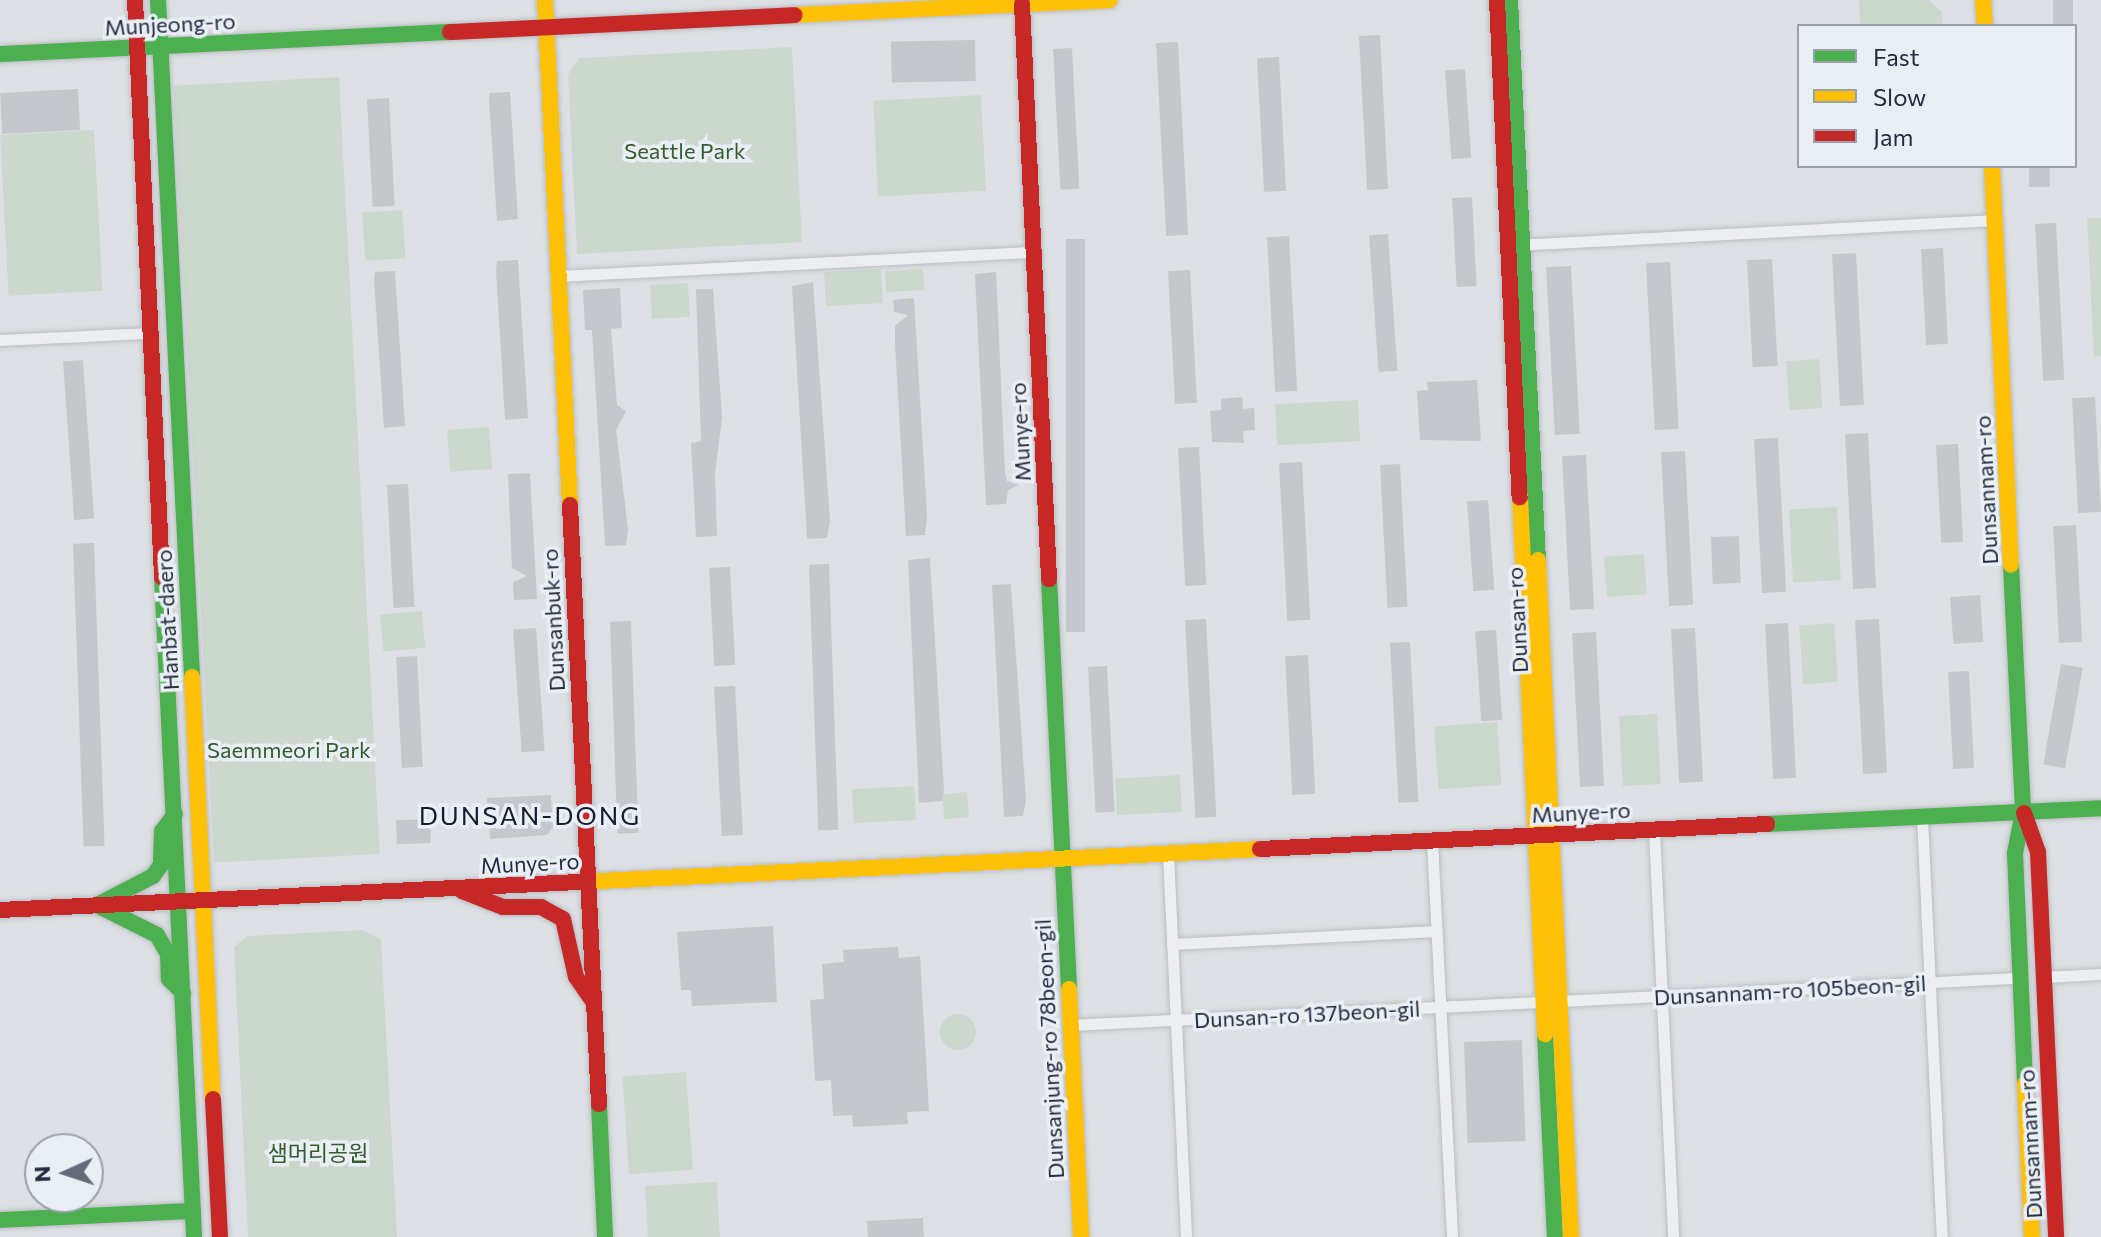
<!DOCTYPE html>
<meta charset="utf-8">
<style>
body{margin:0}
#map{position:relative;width:2101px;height:1237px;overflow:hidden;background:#dde0e4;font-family:Commissioner,"Noto Sans KR",sans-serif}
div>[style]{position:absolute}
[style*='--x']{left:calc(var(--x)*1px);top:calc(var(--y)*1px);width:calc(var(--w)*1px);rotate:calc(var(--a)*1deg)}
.green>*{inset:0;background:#ccd8cd;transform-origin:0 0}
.round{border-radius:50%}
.building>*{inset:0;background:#c4c8cc;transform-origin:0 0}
.roads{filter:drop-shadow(0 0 2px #babdc1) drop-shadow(0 0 2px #babdc1)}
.street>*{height:11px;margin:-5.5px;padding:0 5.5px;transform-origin:5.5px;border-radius:5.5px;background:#edeef0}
.fast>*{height:16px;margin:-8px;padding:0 8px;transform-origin:8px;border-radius:8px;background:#4caf50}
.slow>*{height:16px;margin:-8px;padding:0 8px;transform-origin:8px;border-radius:8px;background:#ffc107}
.jam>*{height:16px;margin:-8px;padding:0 8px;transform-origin:8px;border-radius:8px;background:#c62828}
span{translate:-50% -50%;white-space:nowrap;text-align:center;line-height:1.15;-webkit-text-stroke:7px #eaeef5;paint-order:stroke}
.street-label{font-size:22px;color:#232c3e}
.park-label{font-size:22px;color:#355b2f}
.quarter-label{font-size:26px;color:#161d2e;letter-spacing:2px}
.legend{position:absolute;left:1797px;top:24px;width:280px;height:144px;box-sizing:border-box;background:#eaeef5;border:2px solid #9aa0ac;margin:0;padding:10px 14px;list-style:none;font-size:24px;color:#232c3e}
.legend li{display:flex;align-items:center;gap:16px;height:40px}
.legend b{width:40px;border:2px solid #9aa0ac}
.north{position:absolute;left:24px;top:1133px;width:80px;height:80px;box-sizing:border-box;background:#eaeef5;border:2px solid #9aa0ac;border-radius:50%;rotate:267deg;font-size:22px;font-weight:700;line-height:32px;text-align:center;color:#232c3e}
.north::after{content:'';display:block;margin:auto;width:28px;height:36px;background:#646b78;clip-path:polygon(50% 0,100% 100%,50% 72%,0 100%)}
</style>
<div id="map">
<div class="green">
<div style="clip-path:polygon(1859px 0,1929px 0,1942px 12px,1943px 26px,1849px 26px,1860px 25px)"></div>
<div style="clip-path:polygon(792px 47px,802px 242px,577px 254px,568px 75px,579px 58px)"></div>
<div style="left:339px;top:77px;width:778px;height:166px;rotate:87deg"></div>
<div style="left:981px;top:95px;width:96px;height:108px;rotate:87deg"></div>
<div style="left:94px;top:130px;width:161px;height:94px;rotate:87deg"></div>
<div style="left:402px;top:210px;width:48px;height:40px;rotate:86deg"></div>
<div style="clip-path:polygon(2087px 218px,2101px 218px,2101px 356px,2094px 357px)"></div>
<div style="left:881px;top:269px;width:34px;height:57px;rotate:87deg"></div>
<div style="left:923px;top:269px;width:21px;height:38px;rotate:87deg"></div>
<div style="left:688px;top:283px;width:34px;height:38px;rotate:87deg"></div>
<div style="left:1819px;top:359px;width:49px;height:33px;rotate:86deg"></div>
<div style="left:1358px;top:400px;width:41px;height:83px;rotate:87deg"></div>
<div style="left:489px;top:427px;width:42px;height:42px;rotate:86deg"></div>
<div style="left:1837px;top:507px;width:73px;height:48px;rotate:87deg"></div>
<div style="left:1644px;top:554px;width:40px;height:40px;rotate:86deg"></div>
<div style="left:422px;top:611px;width:37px;height:42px;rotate:85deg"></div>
<div style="left:1834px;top:623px;width:59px;height:35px;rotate:86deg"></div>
<div style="left:1657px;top:714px;width:70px;height:38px;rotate:87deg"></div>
<div style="left:1497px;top:722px;width:63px;height:63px;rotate:86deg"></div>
<div style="left:1180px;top:775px;width:37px;height:65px;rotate:87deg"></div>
<div style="left:914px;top:786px;width:34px;height:62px;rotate:87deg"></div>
<div style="left:967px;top:792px;width:25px;height:25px;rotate:85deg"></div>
<div style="clip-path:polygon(362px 930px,381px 939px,397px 1237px,248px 1237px,234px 947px,247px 936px)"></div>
<div class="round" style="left:940px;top:1014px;width:36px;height:36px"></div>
<div style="left:686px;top:1072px;width:98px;height:64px;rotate:86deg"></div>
<div style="left:717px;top:1182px;width:55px;height:72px;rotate:87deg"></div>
</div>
<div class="building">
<div style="left:2053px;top:0;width:20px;height:26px"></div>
<div style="left:1380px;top:35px;width:154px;height:21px;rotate:87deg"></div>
<div style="left:975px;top:40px;width:41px;height:84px;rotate:89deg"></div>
<div style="left:1178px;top:42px;width:193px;height:22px;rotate:87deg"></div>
<div style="left:1072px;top:48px;width:141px;height:19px;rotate:87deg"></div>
<div style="left:1279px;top:57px;width:134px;height:22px;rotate:87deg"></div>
<div style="left:1465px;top:69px;width:89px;height:20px;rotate:86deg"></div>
<div style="left:78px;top:89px;width:41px;height:78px;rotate:87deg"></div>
<div style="clip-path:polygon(510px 92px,518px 219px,497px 221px,489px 100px,490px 93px)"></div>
<div style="left:389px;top:98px;width:108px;height:22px;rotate:87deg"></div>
<div style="left:2029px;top:166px;width:21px;height:21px"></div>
<div style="left:1472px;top:197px;width:89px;height:20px;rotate:87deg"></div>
<div style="left:2056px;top:223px;width:157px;height:21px;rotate:87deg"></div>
<div style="left:1388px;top:234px;width:137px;height:19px;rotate:86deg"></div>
<div style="left:1289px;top:236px;width:155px;height:22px;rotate:87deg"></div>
<div style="left:1066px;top:239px;width:19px;height:393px"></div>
<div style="left:1943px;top:248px;width:96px;height:22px;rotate:87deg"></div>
<div style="left:1856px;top:253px;width:152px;height:24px;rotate:87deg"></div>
<div style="left:1772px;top:259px;width:107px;height:25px;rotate:87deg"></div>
<div style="clip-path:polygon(518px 260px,528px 418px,505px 420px,496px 270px,497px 261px)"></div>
<div style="left:1670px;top:262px;width:167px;height:24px;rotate:87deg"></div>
<div style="left:1571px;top:266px;width:168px;height:25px;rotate:87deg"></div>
<div style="left:1190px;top:270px;width:133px;height:22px;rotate:87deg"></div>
<div style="clip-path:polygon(395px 271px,405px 426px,384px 428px,374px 280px,375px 272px)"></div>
<div style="clip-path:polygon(996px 272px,1005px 473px,1007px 481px,1019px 485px,1008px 490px,1006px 504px,986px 505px,975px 274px)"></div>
<div style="clip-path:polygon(813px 282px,830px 521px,827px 538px,807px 539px,792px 286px)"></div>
<div style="clip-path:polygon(620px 288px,622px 328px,611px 329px,617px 405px,626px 411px,616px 430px,628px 529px,626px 545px,605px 546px,592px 330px,585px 330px,583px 290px)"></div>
<div style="clip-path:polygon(696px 289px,713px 289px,722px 418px,715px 473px,717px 536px,696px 537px,691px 443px,701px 441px)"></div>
<div style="clip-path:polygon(914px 298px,927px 516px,925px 535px,906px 536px,895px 343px,895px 326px,908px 315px,894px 312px,893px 300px)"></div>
<div style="left:83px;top:360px;width:159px;height:20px;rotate:86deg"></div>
<div style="clip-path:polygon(1477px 380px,1481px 441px,1420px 440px,1417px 391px,1428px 390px,1427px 382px)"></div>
<div style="clip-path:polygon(1242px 397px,1243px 409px,1254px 408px,1255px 430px,1243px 431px,1244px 443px,1212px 442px,1210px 411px,1221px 410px,1221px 399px)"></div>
<div style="left:2095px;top:397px;width:115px;height:23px;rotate:87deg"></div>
<div style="left:1868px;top:433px;width:155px;height:23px;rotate:87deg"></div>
<div style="left:1778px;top:438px;width:154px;height:24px;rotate:87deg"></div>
<div style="left:1958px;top:444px;width:98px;height:22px;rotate:87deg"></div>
<div style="left:1199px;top:447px;width:138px;height:21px;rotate:87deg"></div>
<div style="left:1685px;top:451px;width:154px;height:24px;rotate:87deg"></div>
<div style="left:1586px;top:455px;width:154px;height:24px;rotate:87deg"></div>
<div style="left:1302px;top:462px;width:158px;height:23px;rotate:87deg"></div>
<div style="left:1400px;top:464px;width:143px;height:20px;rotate:87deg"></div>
<div style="clip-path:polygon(530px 473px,537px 599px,514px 600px,513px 582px,527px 576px,512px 568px,508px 474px)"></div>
<div style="left:408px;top:484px;width:123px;height:21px;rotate:87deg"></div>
<div style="left:1488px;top:500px;width:90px;height:21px;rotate:86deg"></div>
<div style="left:2076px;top:525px;width:117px;height:23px;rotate:87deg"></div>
<div style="left:1739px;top:536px;width:47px;height:28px;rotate:88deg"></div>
<div style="left:94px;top:543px;width:303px;height:21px;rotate:88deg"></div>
<div style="clip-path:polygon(930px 558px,944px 791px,942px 801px,919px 803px,908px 560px)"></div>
<div style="left:829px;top:564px;width:266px;height:20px;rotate:88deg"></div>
<div style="left:730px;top:567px;width:98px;height:21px;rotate:87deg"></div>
<div style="clip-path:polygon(1011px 584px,1026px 799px,1023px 816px,1004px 817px,992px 585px)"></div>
<div style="left:1980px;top:595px;width:47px;height:30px;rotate:86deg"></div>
<div style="left:1206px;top:619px;width:198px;height:21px;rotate:87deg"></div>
<div style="left:1879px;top:619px;width:154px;height:24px;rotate:87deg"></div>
<div style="left:631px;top:621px;width:212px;height:21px;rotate:88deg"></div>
<div style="left:1788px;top:623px;width:155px;height:23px;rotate:87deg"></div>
<div style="left:536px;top:628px;width:123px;height:23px;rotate:86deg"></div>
<div style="left:1695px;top:628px;width:154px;height:24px;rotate:87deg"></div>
<div style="left:1496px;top:630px;width:90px;height:21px;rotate:86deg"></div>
<div style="left:1596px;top:632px;width:154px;height:24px;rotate:87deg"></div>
<div style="left:1410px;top:642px;width:160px;height:20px;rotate:87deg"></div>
<div style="left:1308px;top:655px;width:139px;height:23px;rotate:87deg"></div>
<div style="left:417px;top:656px;width:111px;height:21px;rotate:87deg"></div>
<div style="left:2061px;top:664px;width:22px;height:102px;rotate:10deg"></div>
<div style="left:1107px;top:666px;width:146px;height:19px;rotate:87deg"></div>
<div style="left:1969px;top:671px;width:97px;height:21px;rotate:87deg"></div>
<div style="left:735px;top:686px;width:149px;height:21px;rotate:87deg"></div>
<div style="clip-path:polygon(551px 795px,553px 827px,547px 835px,490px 839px,487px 798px)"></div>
<div style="left:430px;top:819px;width:24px;height:34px;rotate:88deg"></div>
<div style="clip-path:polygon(773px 926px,777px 1002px,692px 1006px,691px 990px,681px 990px,677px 932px)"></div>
<div style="clip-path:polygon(898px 947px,899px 958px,920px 956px,929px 1111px,907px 1112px,908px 1124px,853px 1127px,852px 1115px,833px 1116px,831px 1080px,815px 1081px,810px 1000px,824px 999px,822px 964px,844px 962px,843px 950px)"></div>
<div style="left:1522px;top:1040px;width:101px;height:58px;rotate:88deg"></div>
<div style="left:923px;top:1218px;width:19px;height:56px;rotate:87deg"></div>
</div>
<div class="roads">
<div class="street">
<div style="--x:1516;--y:245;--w:479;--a:-3"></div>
<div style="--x:558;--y:276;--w:477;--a:-2.9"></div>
<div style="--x:0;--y:340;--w:151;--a:-2.7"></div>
<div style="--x:1922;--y:818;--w:419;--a:87.3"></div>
<div style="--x:1654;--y:830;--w:407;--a:87.3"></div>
<div style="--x:1432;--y:841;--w:397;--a:87.1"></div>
<div style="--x:1168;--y:854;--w:383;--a:87.3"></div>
<div style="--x:1172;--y:944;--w:265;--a:-2.8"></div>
<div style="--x:2044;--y:977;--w:57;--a:-3"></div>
<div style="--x:1560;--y:1001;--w:462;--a:-2.9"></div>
<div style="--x:1070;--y:1025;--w:475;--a:-2.8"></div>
</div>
<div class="fast">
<div style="--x:158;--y:0;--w:678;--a:87.12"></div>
<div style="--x:1510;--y:0;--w:561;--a:87.14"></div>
<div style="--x:0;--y:54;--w:451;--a:-2.8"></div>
<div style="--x:2011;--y:565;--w:247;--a:87.2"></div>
<div style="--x:2023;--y:812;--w:42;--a:101"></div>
<div style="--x:2015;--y:853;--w:231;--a:87.5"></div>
<div style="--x:162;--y:577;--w:661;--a:87.22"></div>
<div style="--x:1049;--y:579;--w:410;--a:87.2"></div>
<div style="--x:175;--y:814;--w:21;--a:127"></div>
<div style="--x:162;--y:831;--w:34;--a:92"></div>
<div style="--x:161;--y:865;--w:14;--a:126"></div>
<div style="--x:153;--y:876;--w:63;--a:152.6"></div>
<div style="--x:97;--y:905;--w:67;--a:26.6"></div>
<div style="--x:157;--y:935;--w:22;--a:60"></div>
<div style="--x:168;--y:954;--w:25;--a:88"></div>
<div style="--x:169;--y:979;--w:20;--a:45"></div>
<div style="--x:1767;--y:824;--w:334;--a:-2.7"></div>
<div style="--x:1545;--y:1034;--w:203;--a:87.2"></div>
<div style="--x:599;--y:1104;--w:133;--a:87.4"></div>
<div style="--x:0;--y:1220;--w:193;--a:-2.7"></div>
</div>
<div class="slow">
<div style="--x:545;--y:0;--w:506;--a:87.17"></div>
<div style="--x:1983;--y:0;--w:26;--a:86"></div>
<div style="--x:795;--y:15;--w:315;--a:-2.7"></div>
<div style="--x:1992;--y:166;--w:399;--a:87.3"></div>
<div style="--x:1520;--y:497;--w:538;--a:87.33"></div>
<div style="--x:1538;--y:560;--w:678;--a:87.21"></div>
<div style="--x:192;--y:677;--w:423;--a:87.2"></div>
<div style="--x:579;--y:882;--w:682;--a:-2.77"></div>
<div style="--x:1069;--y:989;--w:248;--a:87.2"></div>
<div style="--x:2025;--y:1084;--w:153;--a:87.4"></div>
</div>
<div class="jam">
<div style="--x:135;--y:0;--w:578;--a:87.32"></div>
<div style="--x:1497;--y:0;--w:498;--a:87.4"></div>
<div style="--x:1022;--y:4;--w:576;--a:87.31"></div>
<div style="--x:450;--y:32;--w:345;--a:-2.8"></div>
<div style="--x:570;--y:505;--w:600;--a:87.23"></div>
<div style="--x:2024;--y:813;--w:41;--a:70.3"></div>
<div style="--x:2038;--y:852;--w:385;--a:87.3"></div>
<div style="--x:1260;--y:849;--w:508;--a:-2.82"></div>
<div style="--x:462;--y:891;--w:44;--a:21.3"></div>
<div style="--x:503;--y:907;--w:38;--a:0"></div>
<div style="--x:541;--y:907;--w:25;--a:29"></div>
<div style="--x:563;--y:919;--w:59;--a:77.4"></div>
<div style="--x:576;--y:977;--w:28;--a:55"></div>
<div style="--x:0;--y:910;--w:580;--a:-2.77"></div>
<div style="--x:213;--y:1099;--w:138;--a:87.1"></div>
</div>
</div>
<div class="street-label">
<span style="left:170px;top:24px;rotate:-3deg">Munjeong-ro</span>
<span style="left:1020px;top:432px;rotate:-93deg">Munye-ro</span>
<span style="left:1986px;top:490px;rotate:-93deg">Dunsannam-ro</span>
<span style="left:167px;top:620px;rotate:-93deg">Hanbat-daero</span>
<span style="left:553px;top:620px;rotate:-93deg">Dunsanbuk-ro</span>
<span style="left:1517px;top:620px;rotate:-93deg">Dunsan-ro</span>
<span style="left:1581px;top:812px;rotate:-3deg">Munye-ro</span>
<span style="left:530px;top:863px;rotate:-3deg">Munye-ro</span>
<span style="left:1790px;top:990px;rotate:-3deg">Dunsannam-ro 105beon-gil</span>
<span style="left:1307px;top:1014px;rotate:-3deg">Dunsan-ro 137beon-gil</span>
<span style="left:1049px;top:1049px;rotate:-93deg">Dunsanjung-ro 78beon-gil</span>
<span style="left:2030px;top:1144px;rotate:-93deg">Dunsannam-ro</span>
</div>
<div class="park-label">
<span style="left:685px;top:151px">Seattle Park</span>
<span style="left:289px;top:750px">Saemmeori Park</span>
<span style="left:318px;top:1153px">샘머리공원</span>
</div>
<div class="quarter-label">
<span style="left:530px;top:815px">DUNSAN-DONG</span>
</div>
<ul class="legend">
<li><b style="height:10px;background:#4caf50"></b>Fast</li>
<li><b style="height:10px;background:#ffc107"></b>Slow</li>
<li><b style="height:10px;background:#c62828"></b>Jam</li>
</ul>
<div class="north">N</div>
</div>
